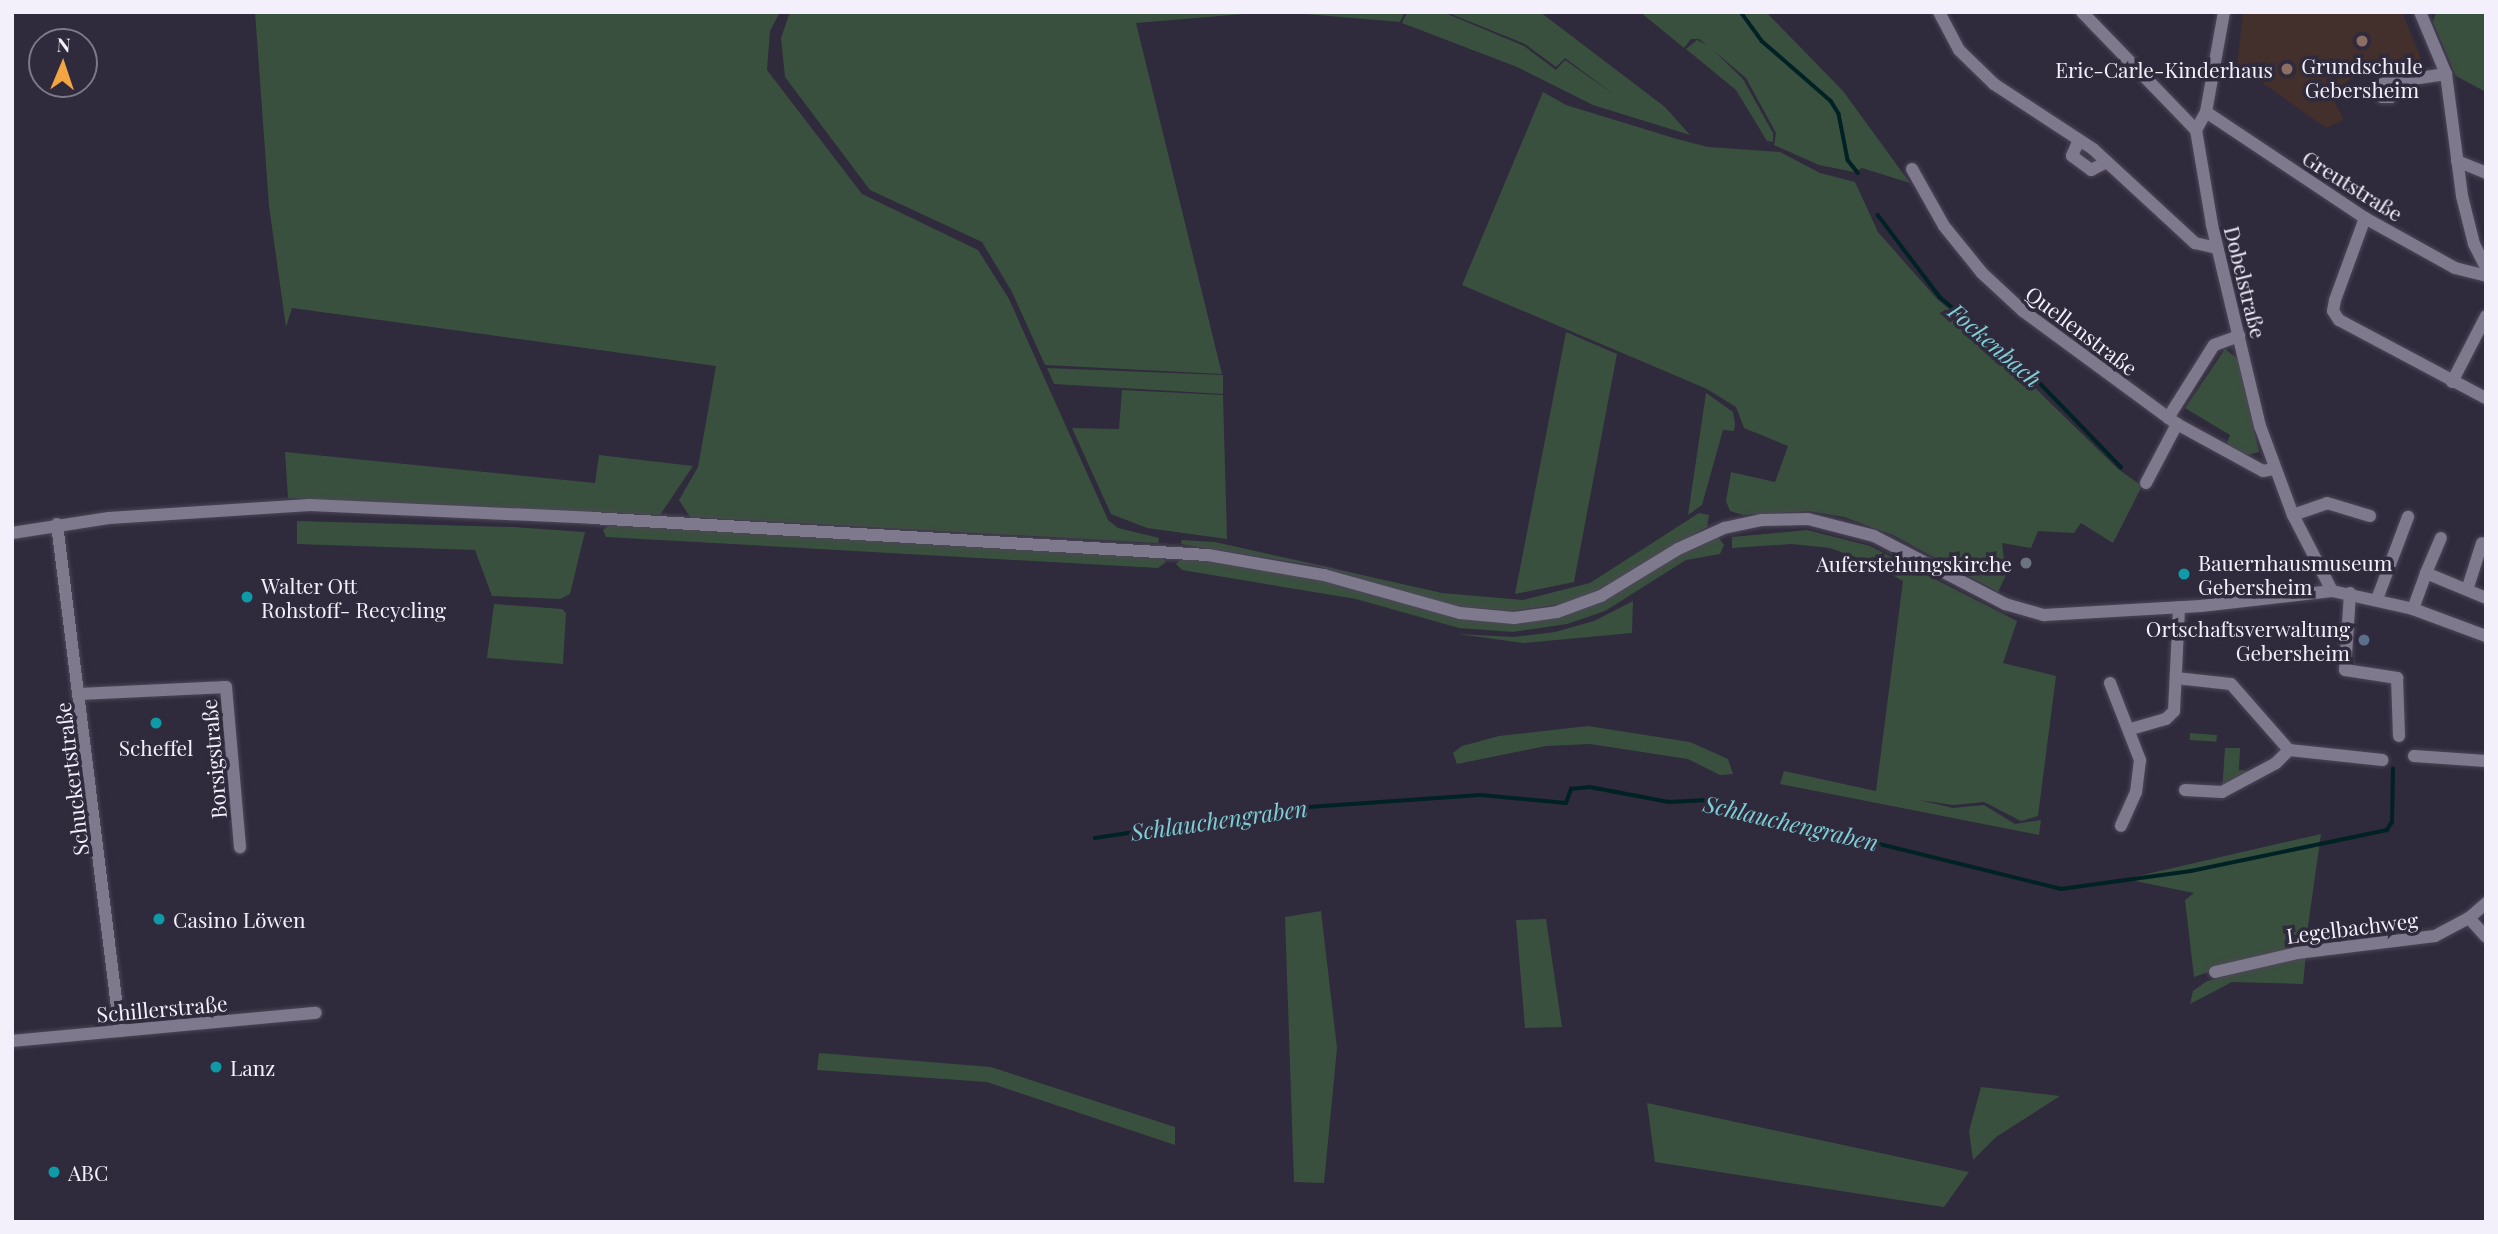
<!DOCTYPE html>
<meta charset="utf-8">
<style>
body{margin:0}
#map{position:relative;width:2498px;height:1234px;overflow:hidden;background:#2f2a3c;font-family:"Playfair Display",serif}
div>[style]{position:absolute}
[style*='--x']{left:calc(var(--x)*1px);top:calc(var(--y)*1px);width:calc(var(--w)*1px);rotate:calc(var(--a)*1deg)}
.education>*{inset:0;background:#432f2b}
.green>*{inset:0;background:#3a503e;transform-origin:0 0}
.stream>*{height:3.5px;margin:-1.75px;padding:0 1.75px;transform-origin:1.75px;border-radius:1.75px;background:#002225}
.roads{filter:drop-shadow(0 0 2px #4c4757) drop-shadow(0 0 2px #4c4757)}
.minor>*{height:12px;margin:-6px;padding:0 6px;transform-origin:6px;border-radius:6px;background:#7f798e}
.dots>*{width:19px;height:19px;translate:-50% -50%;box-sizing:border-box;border:4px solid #2f2a3c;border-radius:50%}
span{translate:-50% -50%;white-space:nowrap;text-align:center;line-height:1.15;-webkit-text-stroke:7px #2f2a3c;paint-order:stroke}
.poi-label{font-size:21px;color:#f3effb}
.right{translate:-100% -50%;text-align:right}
.left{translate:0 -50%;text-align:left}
.street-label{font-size:21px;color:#f3effb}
.water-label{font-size:23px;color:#7dcfd6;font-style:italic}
.frame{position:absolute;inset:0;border:14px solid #f3effb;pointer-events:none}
.north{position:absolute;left:28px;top:28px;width:70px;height:70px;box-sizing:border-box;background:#2f2a3c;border:2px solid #7d7988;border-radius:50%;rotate:2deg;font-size:19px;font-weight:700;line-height:28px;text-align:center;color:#f3effb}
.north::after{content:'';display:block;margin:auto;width:24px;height:32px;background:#f2a541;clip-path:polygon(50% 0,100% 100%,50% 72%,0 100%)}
</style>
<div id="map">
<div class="education">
<div style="clip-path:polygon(2243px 12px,2402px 12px,2421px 59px,2361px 73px,2330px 93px,2344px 120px,2326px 128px,2237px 65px)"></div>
</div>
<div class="green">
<div style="clip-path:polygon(255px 12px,780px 12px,770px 31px,767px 70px,862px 194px,978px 250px,1009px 299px,1108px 520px,1118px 528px,1159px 538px,1158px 543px,690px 517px,679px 500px,698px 467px,716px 366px,292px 308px,286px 327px,269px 206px)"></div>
<div style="clip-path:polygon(790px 12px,1268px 12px,1136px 23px,1222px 374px,1045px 365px,1012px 292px,982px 242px,870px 190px,785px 77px,781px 38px)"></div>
<div style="clip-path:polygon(1282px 12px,1405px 12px,1400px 22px)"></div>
<div style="clip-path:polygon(1407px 12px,1443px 12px,1524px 46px,1556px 70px,1565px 60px,1616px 96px,1565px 58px,1556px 67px,1525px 44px,1446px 12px,1540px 12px,1665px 107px,1690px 135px,1593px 105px,1517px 67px,1402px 23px)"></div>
<div style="clip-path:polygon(1640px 12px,1766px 12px,1843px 91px,1910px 183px,1862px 168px,1854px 172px,1819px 165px,1774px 145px,1776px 133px,1746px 78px,1713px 50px,1743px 79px,1773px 133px,1773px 142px,1767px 141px,1736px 90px,1686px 49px,1697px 40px,1707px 45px,1699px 39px,1691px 39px,1684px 48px)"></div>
<div style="clip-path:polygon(2436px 12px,2486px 12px,2486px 92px,2456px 76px,2433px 22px)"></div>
<div style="clip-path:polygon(1543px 92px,1566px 105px,1677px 139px,1708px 147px,1780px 152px,1820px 173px,1855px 182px,1878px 232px,1937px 299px,1984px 338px,2118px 469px,2142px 486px,2113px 543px,2081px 523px,2074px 533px,2038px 531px,2031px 548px,2002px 543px,2006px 575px,1998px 592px,1893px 535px,1844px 517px,1809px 511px,1743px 515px,1730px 511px,1726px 501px,1731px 472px,1775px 482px,1788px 446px,1744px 428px,1736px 407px,1707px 389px,1462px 285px)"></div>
<div style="clip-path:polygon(1566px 332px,1617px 354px,1574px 582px,1515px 594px)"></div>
<div style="clip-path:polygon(2225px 349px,2238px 359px,2259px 452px,2248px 455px,2226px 445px,2230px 435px,2185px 408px)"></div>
<div style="clip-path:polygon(1047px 368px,1223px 375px,1223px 394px,1054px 384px)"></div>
<div style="clip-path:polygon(1122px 390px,1223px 395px,1227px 539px,1147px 528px,1111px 514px,1072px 428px,1119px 429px)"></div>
<div style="clip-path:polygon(1706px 393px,1733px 412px,1735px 424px,1734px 431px,1723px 430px,1702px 505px,1688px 515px)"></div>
<div style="clip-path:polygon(285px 452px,595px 483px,599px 455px,693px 466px,660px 515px,288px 498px)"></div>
<div style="clip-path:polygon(1699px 513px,1709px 515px,1707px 527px,1601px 590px,1560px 604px,1513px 611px,1456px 606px,1317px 566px,1181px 544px,1182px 540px,1215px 542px,1442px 593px,1523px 600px,1590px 583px)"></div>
<div style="clip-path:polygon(297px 521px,513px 527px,585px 532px,570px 594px,560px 599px,492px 596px,475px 550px,297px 544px)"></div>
<div style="clip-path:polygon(611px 524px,1163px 557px,1166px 562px,1158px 568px,606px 537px,603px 530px)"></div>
<div style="clip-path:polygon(1807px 530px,1870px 546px,2017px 621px,2003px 663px,2056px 676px,2038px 816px,2021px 821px,1984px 802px,1953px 805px,1919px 800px,1953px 808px,1984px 805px,2015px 824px,2041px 820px,2039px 835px,1780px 784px,1784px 771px,1876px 791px,1903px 581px,1867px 561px,1830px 548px,1791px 544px,1732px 548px,1732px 537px)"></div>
<div style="clip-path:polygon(1718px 537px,1724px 545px,1720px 554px,1686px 560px,1605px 611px,1567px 624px,1513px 632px,1459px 628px,1356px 599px,1182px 570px,1176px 564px,1182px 558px,1284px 571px,1493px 622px,1573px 612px,1594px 605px,1684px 551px)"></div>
<div style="clip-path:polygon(1633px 601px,1632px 633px,1523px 643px,1458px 634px,1513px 637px,1555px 632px,1594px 621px)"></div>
<div style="clip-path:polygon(494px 604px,562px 609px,566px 613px,563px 664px,487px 658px)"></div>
<div style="clip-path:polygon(1588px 726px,1690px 742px,1728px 759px,1733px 774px,1720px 775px,1688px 759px,1590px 744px,1546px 746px,1457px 764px,1453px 753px,1462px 746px,1499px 736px)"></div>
<div style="left:2190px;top:733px;width:27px;height:7px;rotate:4deg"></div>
<div style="clip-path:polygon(2225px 748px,2240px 748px,2239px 770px,2252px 771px,2222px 792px)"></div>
<div style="clip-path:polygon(2321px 834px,2307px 933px,2294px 935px,2287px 950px,2252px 957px,2194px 977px,2185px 900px,2194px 893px,2125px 879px)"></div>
<div style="clip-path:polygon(1321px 911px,1337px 1048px,1324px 1183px,1294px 1182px,1285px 917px)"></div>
<div style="clip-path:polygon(1546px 919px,1562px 1027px,1525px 1028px,1516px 920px)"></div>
<div style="clip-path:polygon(2306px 954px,2303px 984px,2232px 982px,2190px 1004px,2193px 991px,2207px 981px)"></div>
<div style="clip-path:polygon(819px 1053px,991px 1067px,1175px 1127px,1175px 1145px,987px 1082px,817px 1070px)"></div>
<div style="clip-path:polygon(1981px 1087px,2060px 1096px,1996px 1137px,1973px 1160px,1969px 1131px)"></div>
<div style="clip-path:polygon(1647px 1103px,1969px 1172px,1944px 1207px,1655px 1162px)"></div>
</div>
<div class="stream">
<div style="--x:1741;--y:12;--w:36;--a:54"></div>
<div style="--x:1762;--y:41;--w:91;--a:41"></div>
<div style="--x:1831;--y:101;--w:15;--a:58"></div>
<div style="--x:1839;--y:114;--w:47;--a:78.9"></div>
<div style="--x:1848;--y:160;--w:16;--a:52"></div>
<div style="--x:1878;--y:215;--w:103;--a:52.9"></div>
<div style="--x:1940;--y:297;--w:125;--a:40.5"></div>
<div style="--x:2035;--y:378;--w:124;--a:46"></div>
<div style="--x:1095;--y:838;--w:202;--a:-8.5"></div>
<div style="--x:1295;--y:808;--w:185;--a:-4"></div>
<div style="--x:1480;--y:795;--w:86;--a:5.3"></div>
<div style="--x:1566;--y:803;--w:15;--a:-70"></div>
<div style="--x:1571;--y:789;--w:19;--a:-6"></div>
<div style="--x:1590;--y:787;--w:80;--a:10.8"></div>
<div style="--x:1669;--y:802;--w:33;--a:-3"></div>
<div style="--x:1702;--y:800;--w:370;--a:13.9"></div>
<div style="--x:2061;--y:889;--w:131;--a:-7.9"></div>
<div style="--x:2191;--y:871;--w:200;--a:-11.8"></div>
<div style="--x:2387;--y:830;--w:9;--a:-58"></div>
<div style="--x:2392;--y:822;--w:53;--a:-88.9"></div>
</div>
<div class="roads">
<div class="minor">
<div style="--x:1939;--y:12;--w:43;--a:62.2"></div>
<div style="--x:1959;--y:50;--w:49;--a:44.2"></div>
<div style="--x:1994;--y:84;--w:118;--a:33.3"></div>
<div style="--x:2093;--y:149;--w:139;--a:42.7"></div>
<div style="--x:2195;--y:243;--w:23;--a:13"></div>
<div style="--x:2082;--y:12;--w:164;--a:46"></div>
<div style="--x:2196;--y:130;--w:96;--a:80.4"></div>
<div style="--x:2212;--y:225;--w:207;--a:76.6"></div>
<div style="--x:2260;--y:426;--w:95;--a:69.7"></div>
<div style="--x:2293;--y:515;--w:85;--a:62.8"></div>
<div style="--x:2420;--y:12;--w:67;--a:67.2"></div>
<div style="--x:2446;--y:74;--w:123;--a:82.5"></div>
<div style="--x:2462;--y:196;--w:49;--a:76"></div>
<div style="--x:2474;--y:244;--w:27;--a:63"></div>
<div style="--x:2393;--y:82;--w:15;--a:98"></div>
<div style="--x:2391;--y:97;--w:9;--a:180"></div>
<div style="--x:2382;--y:97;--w:12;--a:-99"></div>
<div style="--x:2380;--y:85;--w:5;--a:-22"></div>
<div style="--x:2385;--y:83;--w:62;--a:-8.4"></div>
<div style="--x:2206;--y:112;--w:191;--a:33.7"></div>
<div style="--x:2365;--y:218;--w:103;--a:29.1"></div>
<div style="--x:2455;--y:268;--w:32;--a:14"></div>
<div style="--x:2196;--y:130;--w:21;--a:-61"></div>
<div style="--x:2206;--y:112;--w:102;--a:-79.8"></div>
<div style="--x:2079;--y:140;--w:17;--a:114"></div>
<div style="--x:2072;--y:156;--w:24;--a:36"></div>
<div style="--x:2091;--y:170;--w:18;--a:-27"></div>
<div style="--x:2457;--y:161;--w:31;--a:22"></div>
<div style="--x:1912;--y:169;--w:65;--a:60.7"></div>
<div style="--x:1944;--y:226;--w:60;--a:51"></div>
<div style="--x:1982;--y:273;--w:56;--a:42.8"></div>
<div style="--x:2023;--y:311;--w:191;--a:36.3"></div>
<div style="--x:2177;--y:424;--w:98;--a:28.7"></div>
<div style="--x:2263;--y:471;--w:10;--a:-11"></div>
<div style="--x:2365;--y:218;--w:87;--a:110.1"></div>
<div style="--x:2335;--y:300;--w:11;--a:100"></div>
<div style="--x:2333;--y:311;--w:11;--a:56"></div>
<div style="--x:2339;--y:320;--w:166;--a:28"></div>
<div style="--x:2452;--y:382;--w:74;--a:-62.7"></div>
<div style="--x:2168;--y:418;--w:86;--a:-57.8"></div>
<div style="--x:2214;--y:345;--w:27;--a:-20"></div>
<div style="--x:2146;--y:483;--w:67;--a:-62.3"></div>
<div style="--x:2293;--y:515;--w:36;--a:-19"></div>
<div style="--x:2327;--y:503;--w:45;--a:16.8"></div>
<div style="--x:57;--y:524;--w:511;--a:82.92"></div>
<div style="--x:12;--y:533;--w:98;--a:-8.8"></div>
<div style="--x:109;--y:518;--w:201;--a:-3.7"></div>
<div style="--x:310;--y:505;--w:282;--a:2.6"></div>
<div style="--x:592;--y:518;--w:617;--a:3.44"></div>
<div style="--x:1208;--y:555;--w:118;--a:9.8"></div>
<div style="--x:1324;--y:575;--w:141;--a:15.6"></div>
<div style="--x:1460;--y:613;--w:54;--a:5.3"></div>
<div style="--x:1514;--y:618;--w:43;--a:-7.9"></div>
<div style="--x:1557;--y:612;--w:47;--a:-20"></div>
<div style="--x:1601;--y:596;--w:90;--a:-31.4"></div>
<div style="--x:1678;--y:549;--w:51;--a:-24.5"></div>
<div style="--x:1724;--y:528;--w:39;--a:-12"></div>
<div style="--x:1762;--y:520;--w:46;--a:-1.2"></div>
<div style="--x:1808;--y:519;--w:68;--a:14.4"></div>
<div style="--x:1874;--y:536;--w:148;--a:27.4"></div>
<div style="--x:2005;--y:604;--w:41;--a:15.8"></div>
<div style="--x:2044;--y:615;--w:157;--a:-3.3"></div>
<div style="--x:2201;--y:606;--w:132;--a:-6.5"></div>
<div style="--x:2332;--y:591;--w:83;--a:12.5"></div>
<div style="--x:2413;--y:609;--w:78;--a:20.3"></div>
<div style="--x:2426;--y:573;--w:38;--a:-67"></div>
<div style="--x:2468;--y:587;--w:46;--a:-72.3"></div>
<div style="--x:2350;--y:593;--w:77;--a:93.7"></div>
<div style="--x:2345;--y:670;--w:53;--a:8.7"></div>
<div style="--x:2397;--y:678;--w:58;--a:88"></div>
<div style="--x:2377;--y:599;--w:88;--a:-69.3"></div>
<div style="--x:2413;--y:609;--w:38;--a:-70"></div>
<div style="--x:2426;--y:573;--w:65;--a:22.6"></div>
<div style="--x:2176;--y:678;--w:55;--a:6.2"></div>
<div style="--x:2231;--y:684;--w:88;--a:48.7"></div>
<div style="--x:2110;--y:683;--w:83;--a:68.7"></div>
<div style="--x:2140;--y:760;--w:32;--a:97"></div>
<div style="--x:2136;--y:792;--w:37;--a:114"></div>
<div style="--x:80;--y:694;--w:146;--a:-2.7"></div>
<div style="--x:226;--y:687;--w:161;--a:85"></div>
<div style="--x:2131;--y:729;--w:36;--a:-16"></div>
<div style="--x:2166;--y:719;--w:11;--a:-45"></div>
<div style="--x:2174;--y:711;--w:104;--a:-87.2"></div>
<div style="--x:2414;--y:756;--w:72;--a:4"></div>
<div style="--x:2185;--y:790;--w:37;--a:3"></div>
<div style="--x:2222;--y:792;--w:61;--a:-28.2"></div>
<div style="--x:2276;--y:763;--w:18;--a:-45"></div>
<div style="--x:2289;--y:750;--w:94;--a:6.1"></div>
<div style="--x:2469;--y:918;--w:25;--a:48"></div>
<div style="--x:2215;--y:972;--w:84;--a:-13"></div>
<div style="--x:2297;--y:953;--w:139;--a:-7"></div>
<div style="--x:2435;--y:936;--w:38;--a:-28"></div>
<div style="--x:2469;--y:918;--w:23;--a:-41"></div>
<div style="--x:12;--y:1041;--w:305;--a:-5.3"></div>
</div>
</div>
<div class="dots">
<div style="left:2362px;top:41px;background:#8d6e63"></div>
<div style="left:2287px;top:69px;background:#8d6e63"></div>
<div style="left:2026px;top:563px;background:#6b7280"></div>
<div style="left:2184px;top:574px;background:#0f9aa8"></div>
<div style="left:247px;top:597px;background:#0f9aa8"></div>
<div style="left:2364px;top:640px;background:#5c6f8a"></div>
<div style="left:156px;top:723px;background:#0f9aa8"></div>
<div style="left:159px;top:919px;background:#0f9aa8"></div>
<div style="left:216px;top:1067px;background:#0f9aa8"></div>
<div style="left:54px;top:1172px;background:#0f9aa8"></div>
</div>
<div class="poi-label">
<span style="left:2362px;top:77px">Grundschule<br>Gebersheim</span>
<span class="right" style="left:2273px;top:69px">Eric-Carle-Kinderhaus</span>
<span class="left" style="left:2198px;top:574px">Bauernhausmuseum<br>Gebersheim</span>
<span class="right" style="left:2012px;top:563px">Auferstehungskirche</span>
<span class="left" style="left:261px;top:597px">Walter Ott<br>Rohstoff- Recycling</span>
<span class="right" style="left:2350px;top:640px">Ortschaftsverwaltung<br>Gebersheim</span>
<span style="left:156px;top:747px">Scheffel</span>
<span class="left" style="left:173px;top:919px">Casino Löwen</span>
<span class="left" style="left:230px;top:1067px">Lanz</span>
<span class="left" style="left:68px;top:1172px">ABC</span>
</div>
<div class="street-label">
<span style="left:2353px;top:185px;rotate:32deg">Greutstraße</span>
<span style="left:2246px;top:282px;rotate:76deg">Dobelstraße</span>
<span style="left:2082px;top:330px;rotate:37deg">Quellenstraße</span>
<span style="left:213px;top:759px;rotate:-95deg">Borsigstraße</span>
<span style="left:71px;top:779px;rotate:-97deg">Schuckertstraße</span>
<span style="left:2352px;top:927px;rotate:-7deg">Legelbachweg</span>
<span style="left:162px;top:1008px;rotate:-5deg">Schillerstraße</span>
</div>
<div class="water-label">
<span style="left:1995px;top:345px;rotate:41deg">Fockenbach</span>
<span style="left:1219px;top:820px;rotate:-8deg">Schlauchengraben</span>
<span style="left:1791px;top:823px;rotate:13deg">Schlauchengraben</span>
</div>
<div class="frame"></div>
<div class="north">N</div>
</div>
